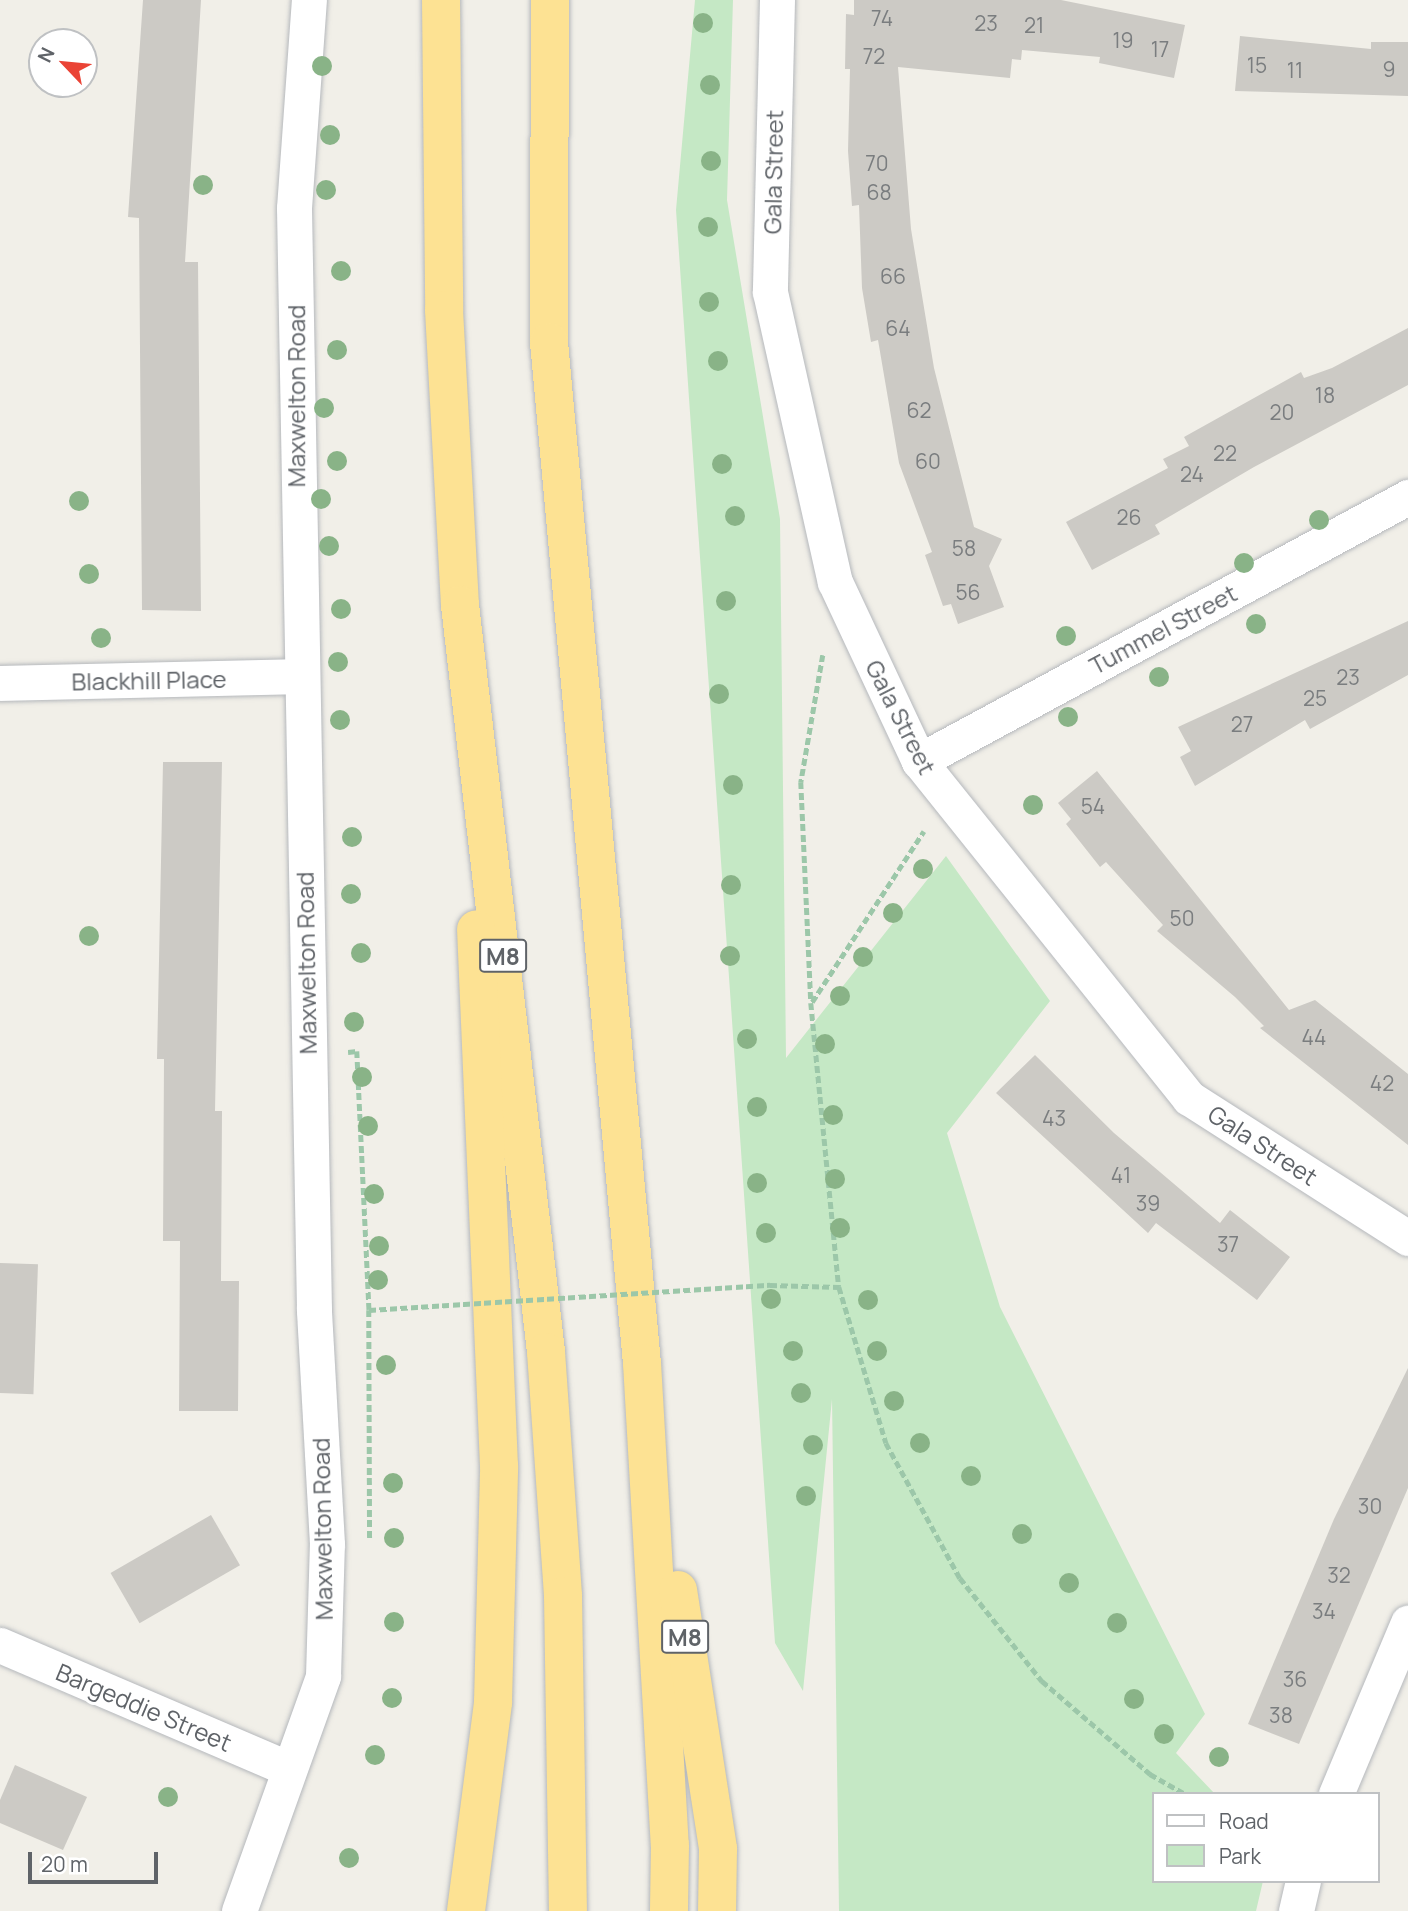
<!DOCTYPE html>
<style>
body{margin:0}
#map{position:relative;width:1408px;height:1911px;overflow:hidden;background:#f1efe8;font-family:Manrope,sans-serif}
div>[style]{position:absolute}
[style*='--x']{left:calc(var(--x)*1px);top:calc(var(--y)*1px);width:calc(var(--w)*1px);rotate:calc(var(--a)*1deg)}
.green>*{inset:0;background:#c5e8c5}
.building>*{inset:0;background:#cccac5;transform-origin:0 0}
.path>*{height:4.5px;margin-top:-2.25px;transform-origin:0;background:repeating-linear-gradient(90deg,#9cc7a9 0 7px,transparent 0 10.5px)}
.roads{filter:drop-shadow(0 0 2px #b5b8bc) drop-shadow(0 0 2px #b5b8bc)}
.street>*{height:35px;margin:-17.5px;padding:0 17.5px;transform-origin:17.5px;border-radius:17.5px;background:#fff}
.highway>*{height:38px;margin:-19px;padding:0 19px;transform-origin:19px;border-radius:19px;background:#fde293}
.path-bridge>*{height:4.5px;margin-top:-2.25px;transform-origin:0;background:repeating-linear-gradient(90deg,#9cc7a9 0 7px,transparent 0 10.5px)}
.trees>*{width:20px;height:20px;margin:-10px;border-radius:50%;background:#89b387}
span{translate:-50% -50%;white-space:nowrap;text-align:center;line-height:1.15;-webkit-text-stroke:6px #fff;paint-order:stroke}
.number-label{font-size:21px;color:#7a7d7f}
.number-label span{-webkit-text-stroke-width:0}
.shield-label span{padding:2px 5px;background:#fff;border:2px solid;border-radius:5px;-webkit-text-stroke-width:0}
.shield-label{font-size:23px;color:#5f6368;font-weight:700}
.street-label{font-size:24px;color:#5f6368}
.legend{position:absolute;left:1152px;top:1792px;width:228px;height:91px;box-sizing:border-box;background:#fff;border:2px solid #bfc1c3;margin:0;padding:9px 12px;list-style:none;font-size:21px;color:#5f6368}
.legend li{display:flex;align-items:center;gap:14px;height:35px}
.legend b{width:35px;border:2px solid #bfc1c3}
.north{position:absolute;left:28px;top:28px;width:70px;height:70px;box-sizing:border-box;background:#fff;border:2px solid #bfc1c3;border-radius:50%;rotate:296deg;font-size:19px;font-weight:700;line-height:28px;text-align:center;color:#5f6368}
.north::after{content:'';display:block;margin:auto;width:24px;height:32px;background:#ea4335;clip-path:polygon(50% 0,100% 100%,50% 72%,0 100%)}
.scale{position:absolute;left:28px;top:1852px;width:130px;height:32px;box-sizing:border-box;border:4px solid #5f6368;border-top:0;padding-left:9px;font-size:21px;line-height:24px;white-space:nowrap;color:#5f6368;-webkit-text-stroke:5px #fff;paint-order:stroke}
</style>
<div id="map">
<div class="green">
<div style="clip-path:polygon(695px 0,733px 0,727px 200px,780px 519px,786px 1058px,946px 856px,1050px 1001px,947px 1133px,1000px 1307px,1205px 1714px,1176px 1753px,1215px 1794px,1154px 1794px,1154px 1881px,1263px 1881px,1256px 1911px,839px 1911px,832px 1399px,803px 1691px,775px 1643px,676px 210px)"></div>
</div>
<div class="building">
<div style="clip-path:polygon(143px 0,201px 0,185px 262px,198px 262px,201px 611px,142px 610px,139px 218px,128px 217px)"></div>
<div style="clip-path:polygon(854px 0,1061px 0,1185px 25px,1174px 78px,1099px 63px,1100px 57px,1022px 50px,1021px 60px,1012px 59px,1010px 78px,898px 67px,911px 229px,934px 368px,974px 527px,1002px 539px,989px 566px,1004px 607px,958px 624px,951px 604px,943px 606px,925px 555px,932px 552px,899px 463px,878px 340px,871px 342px,862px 288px,859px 205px,852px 206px,848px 151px,850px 69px,845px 69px,846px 14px,854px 15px)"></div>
<div style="clip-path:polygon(1240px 36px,1371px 49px,1371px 42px,1408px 42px,1408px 96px,1235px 91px)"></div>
<div style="clip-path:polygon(1408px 328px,1408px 385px,1254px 467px,1155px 525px,1160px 534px,1092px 570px,1066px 522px,1168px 468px,1163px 459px,1189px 446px,1184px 437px,1301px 372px,1304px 378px,1332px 368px)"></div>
<div style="clip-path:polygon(1408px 621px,1408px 675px,1310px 729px,1305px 720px,1195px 786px,1180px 757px,1191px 751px,1178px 727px)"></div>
<div style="clip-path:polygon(163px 762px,222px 762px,215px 1111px,222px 1111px,221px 1281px,239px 1281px,238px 1411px,179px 1411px,180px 1241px,163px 1241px,164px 1059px,157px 1059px)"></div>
<div style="clip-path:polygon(1097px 771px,1289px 1010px,1315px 1000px,1408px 1074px,1408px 1145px,1260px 1028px,1264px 1026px,1235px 997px,1157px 931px,1163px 925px,1106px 862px,1100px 867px,1066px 824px,1071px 819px,1058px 803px)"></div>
<div style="clip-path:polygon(1035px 1055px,1114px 1133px,1220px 1223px,1230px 1210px,1290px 1257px,1257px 1300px,1156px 1223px,1148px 1233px,996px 1093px)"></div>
<div style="left:0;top:1263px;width:38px;height:130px;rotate:2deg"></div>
<div style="clip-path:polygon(1408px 1368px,1408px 1488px,1299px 1744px,1248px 1724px,1334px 1519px)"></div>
<div style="left:211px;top:1515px;width:58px;height:116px;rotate:60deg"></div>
<div style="clip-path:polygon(15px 1765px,87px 1797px,63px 1850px,0 1823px,0 1800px)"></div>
</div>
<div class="path">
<div style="--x:823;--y:655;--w:129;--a:99.8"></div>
<div style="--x:801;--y:782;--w:221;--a:87.4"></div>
<div style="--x:811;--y:1003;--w:285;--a:84.4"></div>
<div style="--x:812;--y:1002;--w:204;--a:-56.8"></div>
<div style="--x:348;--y:1052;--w:9;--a:-6"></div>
<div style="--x:357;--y:1051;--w:259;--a:87.3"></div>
<div style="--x:369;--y:1310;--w:230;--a:89.8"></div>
<div style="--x:770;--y:1285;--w:69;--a:1.7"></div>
<div style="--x:839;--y:1287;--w:163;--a:73.2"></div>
<div style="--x:886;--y:1443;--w:154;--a:61.3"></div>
<div style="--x:960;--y:1578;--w:132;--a:51.5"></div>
<div style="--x:1042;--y:1681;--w:143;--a:40.7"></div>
<div style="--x:1150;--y:1774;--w:40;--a:29.7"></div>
</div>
<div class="roads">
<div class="street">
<div style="--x:777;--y:0;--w:292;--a:91.4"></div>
<div style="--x:770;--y:292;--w:297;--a:77.4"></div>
<div style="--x:835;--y:582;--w:198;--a:64.9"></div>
<div style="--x:919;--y:761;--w:432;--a:51.3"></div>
<div style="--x:1189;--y:1098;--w:260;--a:32.6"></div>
<div style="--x:0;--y:683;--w:298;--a:-1.3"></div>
<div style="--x:919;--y:761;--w:556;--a:-28.36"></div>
<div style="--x:0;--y:1645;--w:314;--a:23.2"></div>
<div style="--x:1336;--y:1794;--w:186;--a:-67.2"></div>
<div style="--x:239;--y:1911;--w:250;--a:-70.3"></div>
<div style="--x:323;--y:1676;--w:132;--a:-88.3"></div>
<div style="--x:327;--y:1544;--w:234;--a:-93.2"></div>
<div style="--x:314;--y:1310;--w:1102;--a:-91.04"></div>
<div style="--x:294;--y:208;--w:209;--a:-85.9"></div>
<div style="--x:1296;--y:1911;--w:31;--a:-77"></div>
</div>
<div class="highway">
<div style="--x:441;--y:0;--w:310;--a:89.4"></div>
<div style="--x:444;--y:310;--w:295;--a:86.9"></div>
<div style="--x:460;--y:605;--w:752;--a:83.43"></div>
<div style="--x:546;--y:1352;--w:245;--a:86"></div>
<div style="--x:563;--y:1596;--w:315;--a:89.1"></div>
<div style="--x:550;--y:0;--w:342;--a:90.2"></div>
<div style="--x:549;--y:342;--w:1025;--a:84.8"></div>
<div style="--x:642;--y:1363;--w:483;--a:86.7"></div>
<div style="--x:670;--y:1845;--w:66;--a:90.9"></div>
<div style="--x:678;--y:1590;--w:262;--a:81.2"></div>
<div style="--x:718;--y:1849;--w:62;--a:90.9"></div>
<div style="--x:466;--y:1911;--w:211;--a:-82.6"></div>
<div style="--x:493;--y:1702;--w:236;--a:-88.5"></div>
<div style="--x:499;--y:1466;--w:537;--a:-92.45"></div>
</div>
</div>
<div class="path-bridge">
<div style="--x:369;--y:1310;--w:402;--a:-3.6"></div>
</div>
<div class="trees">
<div style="left:703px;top:23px"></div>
<div style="left:322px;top:66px"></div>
<div style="left:710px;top:85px"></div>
<div style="left:330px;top:135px"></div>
<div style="left:711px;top:161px"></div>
<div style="left:203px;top:185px"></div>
<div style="left:326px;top:190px"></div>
<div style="left:708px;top:227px"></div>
<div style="left:341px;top:271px"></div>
<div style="left:709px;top:302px"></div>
<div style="left:337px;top:350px"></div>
<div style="left:718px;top:361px"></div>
<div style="left:324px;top:408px"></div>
<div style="left:337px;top:461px"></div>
<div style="left:722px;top:464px"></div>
<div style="left:321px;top:499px"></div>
<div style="left:79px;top:501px"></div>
<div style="left:735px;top:516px"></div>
<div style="left:1319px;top:520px"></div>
<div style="left:329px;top:546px"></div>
<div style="left:1244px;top:563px"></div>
<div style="left:89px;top:574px"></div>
<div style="left:726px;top:601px"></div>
<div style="left:341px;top:609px"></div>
<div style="left:1256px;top:624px"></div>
<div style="left:1066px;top:636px"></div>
<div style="left:101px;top:638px"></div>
<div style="left:338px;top:662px"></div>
<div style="left:1159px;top:677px"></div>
<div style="left:719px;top:694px"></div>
<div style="left:1068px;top:717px"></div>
<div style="left:340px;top:720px"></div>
<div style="left:733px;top:785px"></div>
<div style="left:1033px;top:805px"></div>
<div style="left:352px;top:837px"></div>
<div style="left:923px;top:869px"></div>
<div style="left:731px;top:885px"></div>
<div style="left:351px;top:894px"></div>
<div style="left:893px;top:913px"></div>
<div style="left:89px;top:936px"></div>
<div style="left:361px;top:953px"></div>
<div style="left:730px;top:956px"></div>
<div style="left:863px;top:957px"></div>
<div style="left:840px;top:996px"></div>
<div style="left:354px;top:1022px"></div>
<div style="left:747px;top:1039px"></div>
<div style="left:825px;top:1044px"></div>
<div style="left:362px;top:1077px"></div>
<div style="left:757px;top:1107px"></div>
<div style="left:833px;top:1115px"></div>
<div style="left:368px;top:1126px"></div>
<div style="left:835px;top:1179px"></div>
<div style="left:757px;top:1183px"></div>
<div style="left:374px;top:1194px"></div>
<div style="left:840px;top:1228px"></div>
<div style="left:766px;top:1233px"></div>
<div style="left:379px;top:1246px"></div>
<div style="left:378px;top:1280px"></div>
<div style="left:771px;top:1299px"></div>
<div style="left:868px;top:1300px"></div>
<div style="left:793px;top:1351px"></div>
<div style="left:877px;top:1351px"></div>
<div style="left:386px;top:1365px"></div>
<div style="left:801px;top:1393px"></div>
<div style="left:894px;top:1401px"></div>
<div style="left:920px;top:1443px"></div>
<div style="left:813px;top:1445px"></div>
<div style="left:971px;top:1476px"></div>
<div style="left:393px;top:1483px"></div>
<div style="left:806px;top:1496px"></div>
<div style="left:1022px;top:1534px"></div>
<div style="left:394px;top:1538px"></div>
<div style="left:1069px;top:1583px"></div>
<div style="left:394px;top:1622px"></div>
<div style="left:1117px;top:1623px"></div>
<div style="left:392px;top:1698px"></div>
<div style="left:1134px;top:1699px"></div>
<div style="left:1164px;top:1734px"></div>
<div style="left:375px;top:1755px"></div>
<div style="left:1219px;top:1757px"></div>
<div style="left:168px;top:1797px"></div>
<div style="left:349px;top:1858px"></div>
</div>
<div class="number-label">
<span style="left:882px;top:18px">74</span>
<span style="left:986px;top:23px">23</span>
<span style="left:1034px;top:25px">21</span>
<span style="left:1123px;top:40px">19</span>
<span style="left:1160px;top:49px">17</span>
<span style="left:874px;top:56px">72</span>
<span style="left:1257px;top:65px">15</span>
<span style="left:1389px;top:69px">9</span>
<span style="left:1295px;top:70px">11</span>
<span style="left:877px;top:163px">70</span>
<span style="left:879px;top:192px">68</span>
<span style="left:893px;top:276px">66</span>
<span style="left:898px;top:328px">64</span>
<span style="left:1325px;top:395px">18</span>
<span style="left:919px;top:410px">62</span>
<span style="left:1282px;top:412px">20</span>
<span style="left:1225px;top:453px">22</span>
<span style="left:928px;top:461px">60</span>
<span style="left:1192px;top:474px">24</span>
<span style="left:1129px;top:517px">26</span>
<span style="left:964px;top:548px">58</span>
<span style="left:968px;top:592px">56</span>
<span style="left:1348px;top:677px">23</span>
<span style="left:1315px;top:698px">25</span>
<span style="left:1242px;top:724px">27</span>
<span style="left:1093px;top:806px">54</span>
<span style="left:1182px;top:918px">50</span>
<span style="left:1314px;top:1037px">44</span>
<span style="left:1382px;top:1083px">42</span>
<span style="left:1054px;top:1118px">43</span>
<span style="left:1121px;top:1175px">41</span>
<span style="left:1148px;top:1203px">39</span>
<span style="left:1228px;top:1244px">37</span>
<span style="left:1370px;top:1506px">30</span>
<span style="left:1339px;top:1575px">32</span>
<span style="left:1324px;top:1611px">34</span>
<span style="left:1295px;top:1679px">36</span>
<span style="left:1281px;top:1715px">38</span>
</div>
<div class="shield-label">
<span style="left:503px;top:956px">M8</span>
<span style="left:685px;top:1637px">M8</span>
</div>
<div class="street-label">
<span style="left:773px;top:172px;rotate:-89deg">Gala Street</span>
<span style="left:296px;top:396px;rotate:-90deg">Maxwelton Road</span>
<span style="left:1163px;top:629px;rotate:-28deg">Tummel Street</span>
<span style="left:149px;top:680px;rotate:-1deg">Blackhill Place</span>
<span style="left:901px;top:717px;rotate:63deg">Gala Street</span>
<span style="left:306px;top:963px;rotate:-91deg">Maxwelton Road</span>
<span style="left:1263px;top:1145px;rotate:33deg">Gala Street</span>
<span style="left:322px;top:1529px;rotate:-91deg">Maxwelton Road</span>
<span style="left:144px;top:1707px;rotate:23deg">Bargeddie Street</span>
</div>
<ul class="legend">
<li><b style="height:9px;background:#fff"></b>Road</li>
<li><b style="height:19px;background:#c5e8c5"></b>Park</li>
</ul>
<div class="north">N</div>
<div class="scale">20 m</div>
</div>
